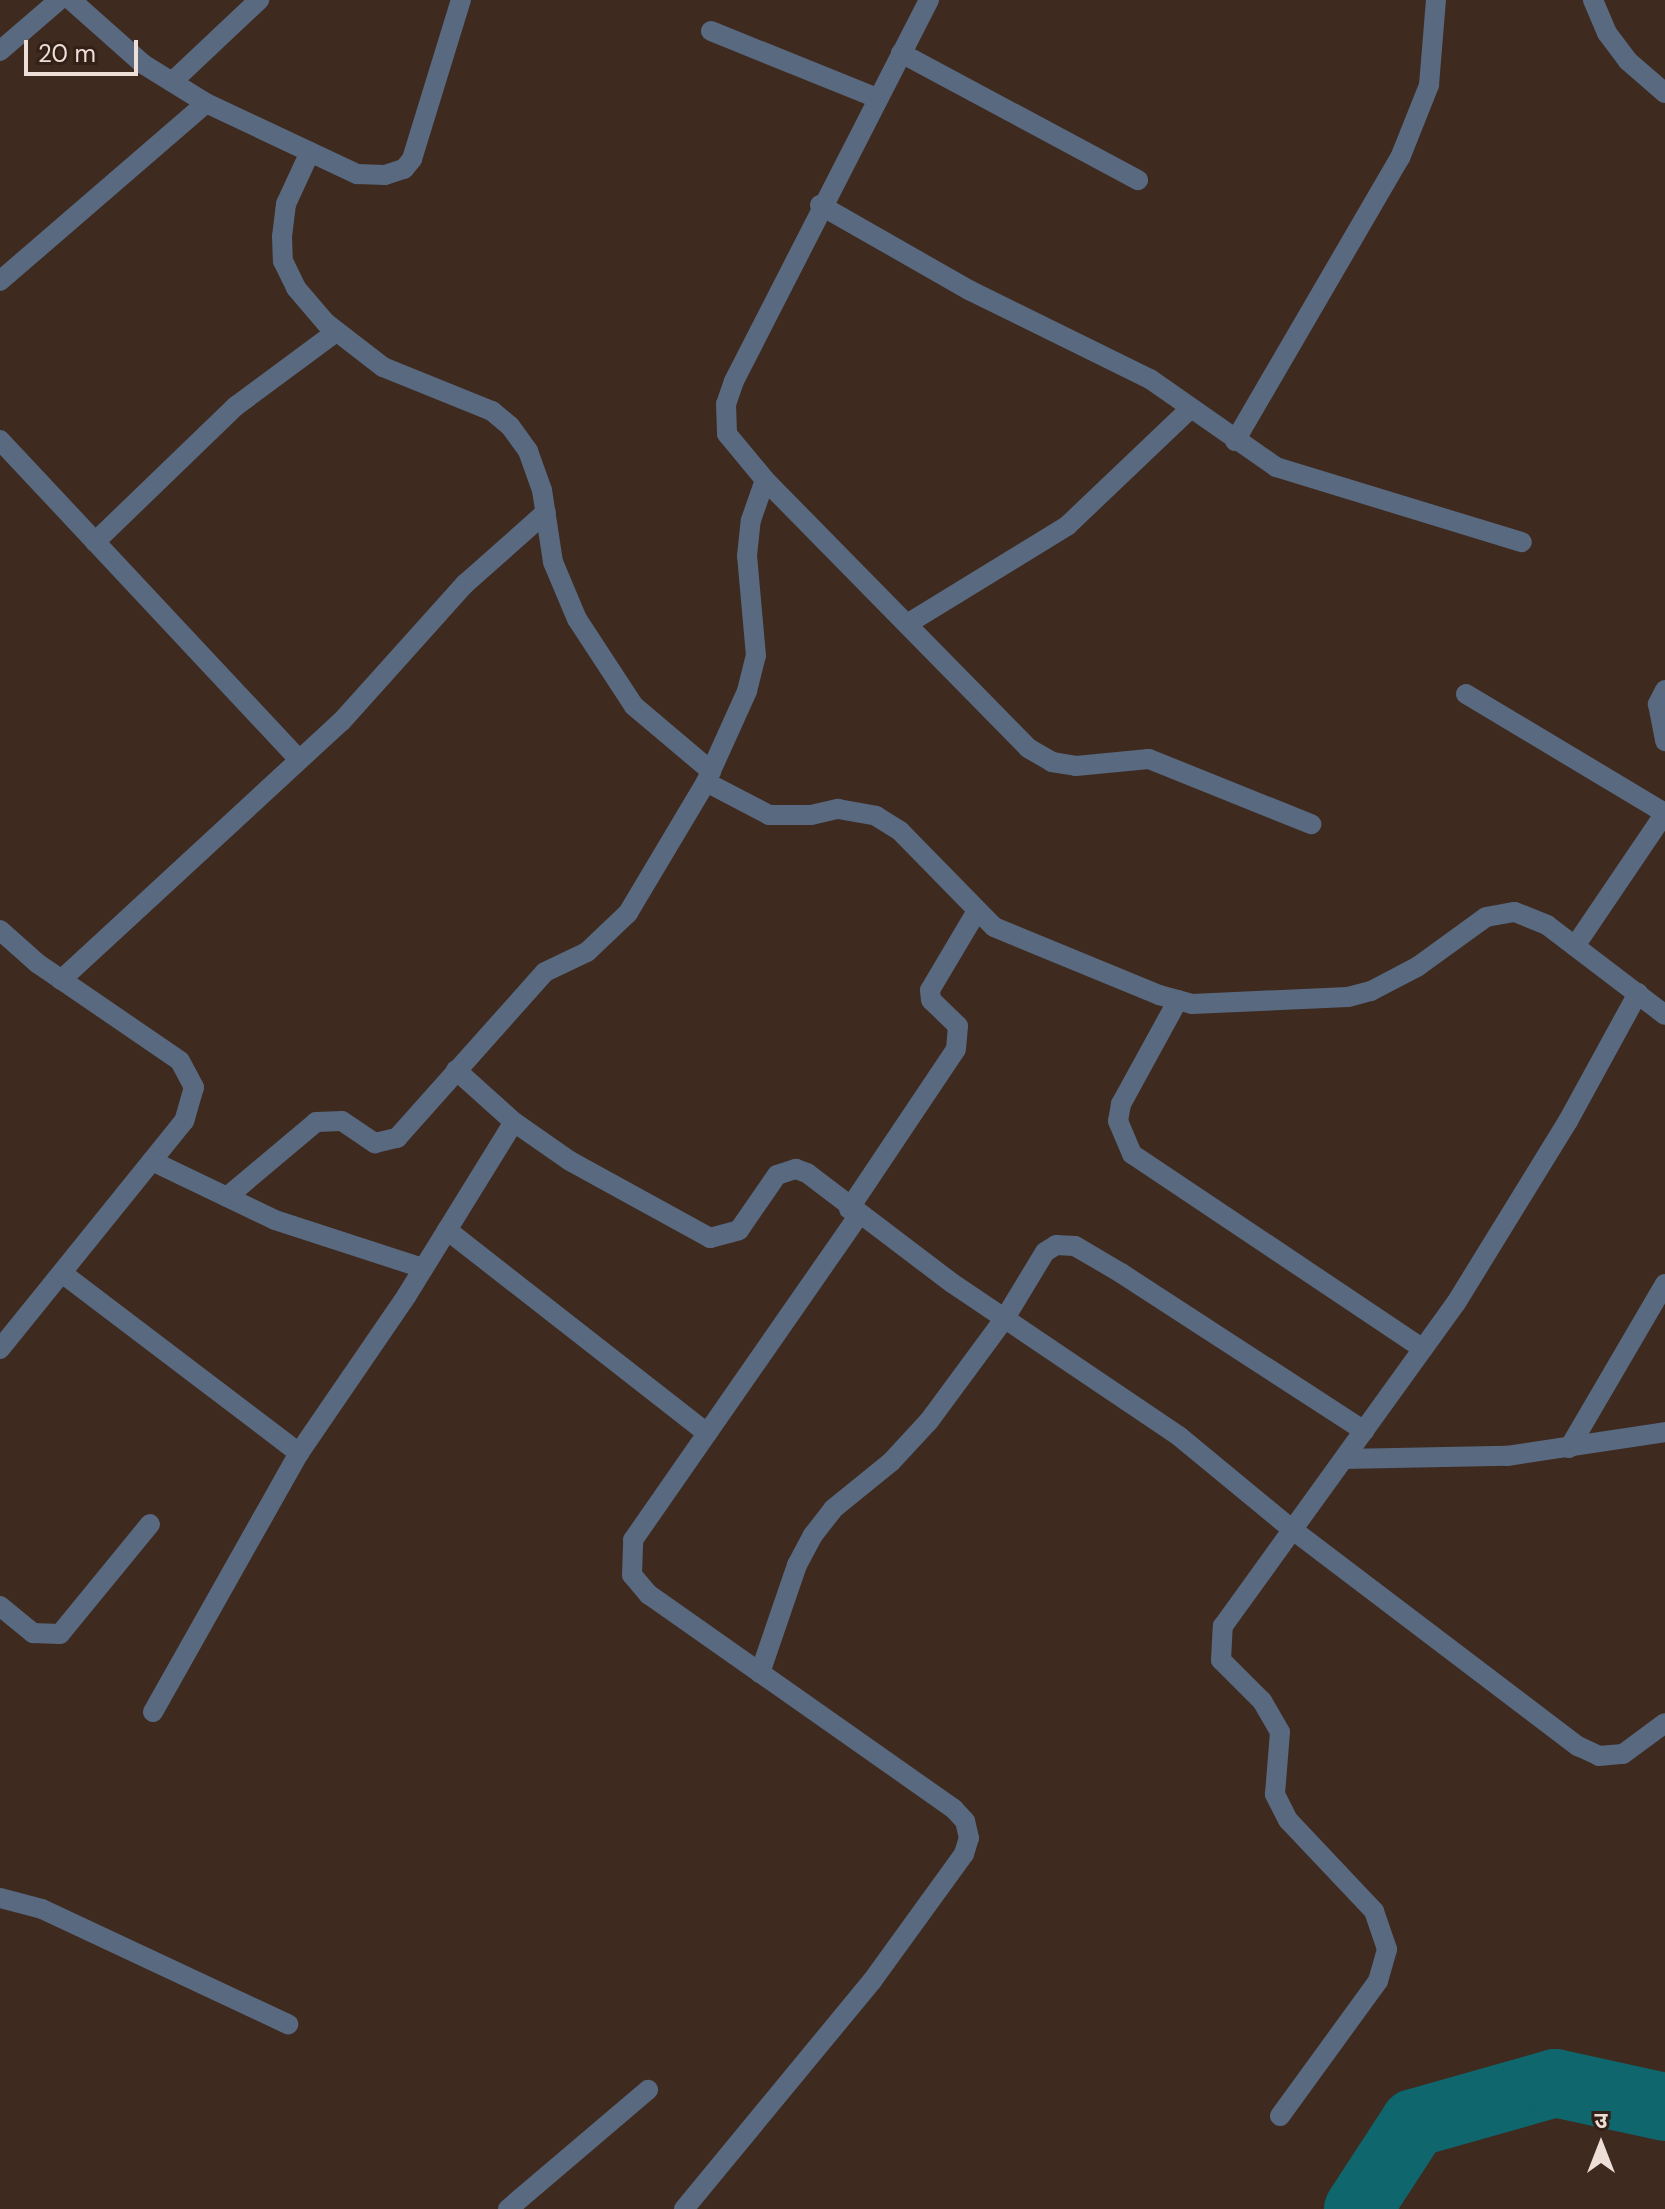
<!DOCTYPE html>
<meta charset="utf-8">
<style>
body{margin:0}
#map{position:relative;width:1665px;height:2209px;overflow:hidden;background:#3e2a1f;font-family:"DM Sans","Noto Sans Devanagari",sans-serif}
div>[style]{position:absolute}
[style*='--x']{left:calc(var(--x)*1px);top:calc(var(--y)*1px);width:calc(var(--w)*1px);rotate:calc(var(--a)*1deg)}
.river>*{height:68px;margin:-34px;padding:0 34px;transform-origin:34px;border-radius:34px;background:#0f666d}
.service>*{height:20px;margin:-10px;padding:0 10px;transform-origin:10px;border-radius:10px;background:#586980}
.minor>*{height:20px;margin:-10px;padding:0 10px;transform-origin:10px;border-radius:10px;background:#586980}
span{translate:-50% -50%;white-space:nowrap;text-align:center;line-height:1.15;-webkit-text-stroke:6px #332016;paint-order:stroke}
.north{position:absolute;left:1561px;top:2105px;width:80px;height:80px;-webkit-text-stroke:6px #332016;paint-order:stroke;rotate:0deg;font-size:22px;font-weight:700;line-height:32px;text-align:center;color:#eddfd8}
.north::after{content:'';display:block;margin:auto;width:28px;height:36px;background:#eddfd8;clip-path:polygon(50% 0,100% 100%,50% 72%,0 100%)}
.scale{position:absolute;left:24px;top:40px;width:114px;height:36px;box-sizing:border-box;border:4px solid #eddfd8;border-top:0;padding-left:10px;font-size:24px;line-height:28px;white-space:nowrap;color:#eddfd8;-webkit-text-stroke:6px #332016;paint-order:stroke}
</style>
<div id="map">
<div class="river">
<div style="--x:1358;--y:2209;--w:103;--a:-56.9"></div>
<div style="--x:1414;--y:2123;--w:147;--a:-15.8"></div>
<div style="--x:1555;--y:2083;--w:113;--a:12.3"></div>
</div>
<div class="service">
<div style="--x:0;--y:1898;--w:43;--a:14.7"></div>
<div style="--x:42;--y:1909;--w:272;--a:25.1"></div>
</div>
<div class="minor">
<div style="--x:71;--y:0;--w:96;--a:41.6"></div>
<div style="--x:143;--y:64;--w:74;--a:31.8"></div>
<div style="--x:206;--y:103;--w:167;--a:25.2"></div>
<div style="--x:357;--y:174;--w:28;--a:2"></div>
<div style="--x:385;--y:175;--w:20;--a:-18"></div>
<div style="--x:404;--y:169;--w:13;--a:-51"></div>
<div style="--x:412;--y:159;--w:166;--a:-72.9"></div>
<div style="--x:929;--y:0;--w:428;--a:117.1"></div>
<div style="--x:734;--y:381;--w:24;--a:109"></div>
<div style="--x:726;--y:404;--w:30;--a:88"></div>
<div style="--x:727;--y:434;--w:60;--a:50.4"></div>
<div style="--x:765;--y:480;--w:375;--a:45.5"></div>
<div style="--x:1028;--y:748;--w:28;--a:30"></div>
<div style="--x:1052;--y:762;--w:24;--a:9"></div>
<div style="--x:1076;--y:766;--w:73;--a:-5.5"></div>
<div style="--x:1149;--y:759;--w:175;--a:21.9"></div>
<div style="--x:1593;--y:0;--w:36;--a:67"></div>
<div style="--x:1607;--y:33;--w:35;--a:53"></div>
<div style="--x:1628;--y:61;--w:49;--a:40.9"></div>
<div style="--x:711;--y:31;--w:179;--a:22"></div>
<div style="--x:0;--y:51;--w:78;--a:-40.8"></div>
<div style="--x:901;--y:53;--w:269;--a:28.2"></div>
<div style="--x:172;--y:82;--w:120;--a:-43.3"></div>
<div style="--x:310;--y:152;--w:57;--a:114.8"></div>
<div style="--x:286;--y:204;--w:32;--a:97"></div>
<div style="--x:282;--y:236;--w:25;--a:88"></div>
<div style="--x:283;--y:261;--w:30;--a:64"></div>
<div style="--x:296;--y:288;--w:46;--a:49.4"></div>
<div style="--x:326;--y:323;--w:72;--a:37.7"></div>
<div style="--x:383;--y:367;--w:118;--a:22"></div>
<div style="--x:492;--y:411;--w:23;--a:40"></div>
<div style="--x:510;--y:426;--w:31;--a:54"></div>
<div style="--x:528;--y:451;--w:41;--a:70.3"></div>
<div style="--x:542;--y:490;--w:73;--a:81.3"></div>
<div style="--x:553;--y:562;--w:62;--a:67.2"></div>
<div style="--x:577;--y:619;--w:104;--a:56.8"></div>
<div style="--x:634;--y:706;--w:101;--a:40.2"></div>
<div style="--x:820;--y:205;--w:172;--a:29.7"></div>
<div style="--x:969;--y:290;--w:202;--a:26.2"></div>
<div style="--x:1150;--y:379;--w:154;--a:34.9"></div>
<div style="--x:1276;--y:467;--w:257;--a:17"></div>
<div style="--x:0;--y:281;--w:272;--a:-40.8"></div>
<div style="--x:0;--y:440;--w:437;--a:46.9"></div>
<div style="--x:1235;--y:441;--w:328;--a:-59.8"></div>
<div style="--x:1400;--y:158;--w:79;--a:-68.3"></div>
<div style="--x:1429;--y:85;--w:85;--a:-85.3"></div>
<div style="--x:95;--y:542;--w:196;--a:-44"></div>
<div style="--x:236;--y:406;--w:124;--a:-36.5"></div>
<div style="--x:907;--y:624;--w:188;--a:-31.5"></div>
<div style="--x:1067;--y:526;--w:170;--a:-43.6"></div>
<div style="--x:1665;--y:690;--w:16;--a:117"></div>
<div style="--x:1658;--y:704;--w:38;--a:79"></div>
<div style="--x:1466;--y:694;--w:232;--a:30.9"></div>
<div style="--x:1665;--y:813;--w:161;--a:124.1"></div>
<div style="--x:706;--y:782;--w:71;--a:27.6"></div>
<div style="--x:769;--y:815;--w:42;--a:0"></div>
<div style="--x:811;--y:815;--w:28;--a:-13"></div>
<div style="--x:838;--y:809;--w:39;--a:10"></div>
<div style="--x:876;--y:816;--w:28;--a:32"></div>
<div style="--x:900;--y:831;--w:134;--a:45.6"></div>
<div style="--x:994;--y:927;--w:178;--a:22.4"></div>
<div style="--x:1159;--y:995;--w:34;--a:15"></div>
<div style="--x:1192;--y:1004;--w:156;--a:-2.6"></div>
<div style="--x:1348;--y:997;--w:24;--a:-15"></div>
<div style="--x:1371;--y:991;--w:52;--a:-27.6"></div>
<div style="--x:1417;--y:967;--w:85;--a:-35.9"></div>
<div style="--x:1486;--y:917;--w:29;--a:-10"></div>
<div style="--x:1515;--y:912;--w:35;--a:22"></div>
<div style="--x:1547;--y:925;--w:148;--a:37.3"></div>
<div style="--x:0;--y:930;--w:50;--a:41.7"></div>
<div style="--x:37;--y:963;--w:173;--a:34.4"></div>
<div style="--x:180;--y:1061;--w:30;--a:62"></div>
<div style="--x:194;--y:1087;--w:35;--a:106"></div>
<div style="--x:184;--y:1121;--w:293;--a:128.9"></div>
<div style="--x:61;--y:980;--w:381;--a:-42.7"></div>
<div style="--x:341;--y:722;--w:186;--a:-48.1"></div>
<div style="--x:465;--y:584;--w:108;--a:-41.6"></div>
<div style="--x:1178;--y:1000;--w:119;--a:118.7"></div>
<div style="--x:1121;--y:1104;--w:17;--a:100"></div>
<div style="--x:1118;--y:1121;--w:36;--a:67"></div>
<div style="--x:1132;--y:1154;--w:350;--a:33.8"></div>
<div style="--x:456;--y:1070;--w:78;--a:41.9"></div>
<div style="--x:514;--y:1122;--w:68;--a:34.9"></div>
<div style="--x:570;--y:1161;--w:160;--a:28.8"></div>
<div style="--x:710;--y:1238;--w:30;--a:-15"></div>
<div style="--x:739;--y:1230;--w:67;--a:-55.4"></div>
<div style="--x:777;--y:1175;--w:20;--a:-18"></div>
<div style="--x:796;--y:1169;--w:12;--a:20"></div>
<div style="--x:807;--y:1173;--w:182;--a:37.2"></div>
<div style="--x:952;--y:1283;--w:275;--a:34"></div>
<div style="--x:1180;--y:1437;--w:146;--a:39.5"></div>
<div style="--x:1293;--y:1530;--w:358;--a:37.2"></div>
<div style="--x:1578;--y:1746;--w:23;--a:25"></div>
<div style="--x:1599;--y:1756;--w:24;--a:-5"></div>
<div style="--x:1623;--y:1754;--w:52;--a:-36.4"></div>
<div style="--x:152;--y:1161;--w:136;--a:25.6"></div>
<div style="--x:275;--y:1220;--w:156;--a:18"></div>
<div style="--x:227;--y:1197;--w:116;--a:-40.1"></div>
<div style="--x:316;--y:1122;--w:26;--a:-2"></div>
<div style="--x:342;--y:1121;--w:40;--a:34"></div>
<div style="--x:375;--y:1143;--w:23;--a:-13"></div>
<div style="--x:397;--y:1138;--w:222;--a:-48.3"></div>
<div style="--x:545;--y:972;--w:47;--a:-25.5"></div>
<div style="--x:587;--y:952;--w:57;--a:-43.6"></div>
<div style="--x:628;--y:913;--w:152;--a:-59.2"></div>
<div style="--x:706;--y:782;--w:100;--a:-65.7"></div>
<div style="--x:747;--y:691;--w:36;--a:-76"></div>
<div style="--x:756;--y:656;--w:100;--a:-95.1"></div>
<div style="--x:747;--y:556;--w:36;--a:-84"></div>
<div style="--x:751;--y:520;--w:42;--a:-70.7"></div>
<div style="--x:849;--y:1209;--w:192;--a:-56.2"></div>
<div style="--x:956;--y:1049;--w:23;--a:-85"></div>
<div style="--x:958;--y:1026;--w:37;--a:-136"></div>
<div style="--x:931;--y:1000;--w:10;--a:-96"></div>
<div style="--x:930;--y:990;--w:92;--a:-59.3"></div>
<div style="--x:447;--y:1230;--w:330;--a:38"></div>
<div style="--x:62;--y:1273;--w:298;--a:37.2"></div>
<div style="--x:1569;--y:1448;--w:190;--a:-59.7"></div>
<div style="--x:1344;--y:1459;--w:163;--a:-1.1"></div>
<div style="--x:1507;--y:1456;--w:160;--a:-8.6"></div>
<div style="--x:0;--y:1606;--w:43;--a:39.3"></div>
<div style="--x:33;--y:1633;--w:27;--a:2"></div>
<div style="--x:60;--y:1634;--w:142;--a:-50.7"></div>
<div style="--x:760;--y:1673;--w:114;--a:-71.1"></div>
<div style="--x:797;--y:1565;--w:34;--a:-62"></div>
<div style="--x:813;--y:1535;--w:33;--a:-52"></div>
<div style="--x:833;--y:1509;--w:75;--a:-39"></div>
<div style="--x:891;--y:1462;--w:56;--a:-47.2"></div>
<div style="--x:929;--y:1421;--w:128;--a:-53.6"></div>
<div style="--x:1005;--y:1318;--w:77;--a:-58.8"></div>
<div style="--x:1045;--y:1252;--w:13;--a:-32"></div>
<div style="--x:1056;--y:1245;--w:19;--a:3"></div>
<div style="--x:1075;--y:1246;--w:53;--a:30.4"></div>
<div style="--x:1121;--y:1273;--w:290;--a:33"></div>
<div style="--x:153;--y:1712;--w:297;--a:-60.6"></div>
<div style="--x:299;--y:1453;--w:191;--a:-55.6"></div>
<div style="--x:407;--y:1295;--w:203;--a:-58.3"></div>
<div style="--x:1280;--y:2116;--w:167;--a:-54"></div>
<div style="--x:1378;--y:1981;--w:33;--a:-74"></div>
<div style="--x:1387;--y:1949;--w:40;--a:-108.9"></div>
<div style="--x:1374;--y:1911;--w:125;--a:-133.4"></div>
<div style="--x:1288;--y:1820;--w:29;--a:-117"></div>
<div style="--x:1275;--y:1794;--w:62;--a:-85.4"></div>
<div style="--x:1280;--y:1732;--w:36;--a:-120"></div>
<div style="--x:1262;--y:1701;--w:58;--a:-135"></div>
<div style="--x:1221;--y:1660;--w:34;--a:-87"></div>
<div style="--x:1223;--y:1626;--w:398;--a:-54.2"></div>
<div style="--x:1456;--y:1303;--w:214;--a:-58.4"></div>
<div style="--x:1568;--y:1121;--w:146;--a:-61.3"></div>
<div style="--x:508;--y:2209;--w:184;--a:-40.4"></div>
<div style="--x:684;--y:2209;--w:296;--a:-50.5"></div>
<div style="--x:872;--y:1981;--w:157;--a:-54.1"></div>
<div style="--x:964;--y:1854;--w:17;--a:-73"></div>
<div style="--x:969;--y:1838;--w:17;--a:-103"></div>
<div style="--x:965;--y:1821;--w:16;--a:-133"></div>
<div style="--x:954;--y:1809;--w:373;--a:-144.9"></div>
<div style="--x:649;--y:1595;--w:26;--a:-130"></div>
<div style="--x:632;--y:1575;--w:35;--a:-88"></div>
<div style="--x:633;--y:1540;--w:394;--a:-55.2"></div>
</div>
<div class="north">उ</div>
<div class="scale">20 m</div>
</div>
